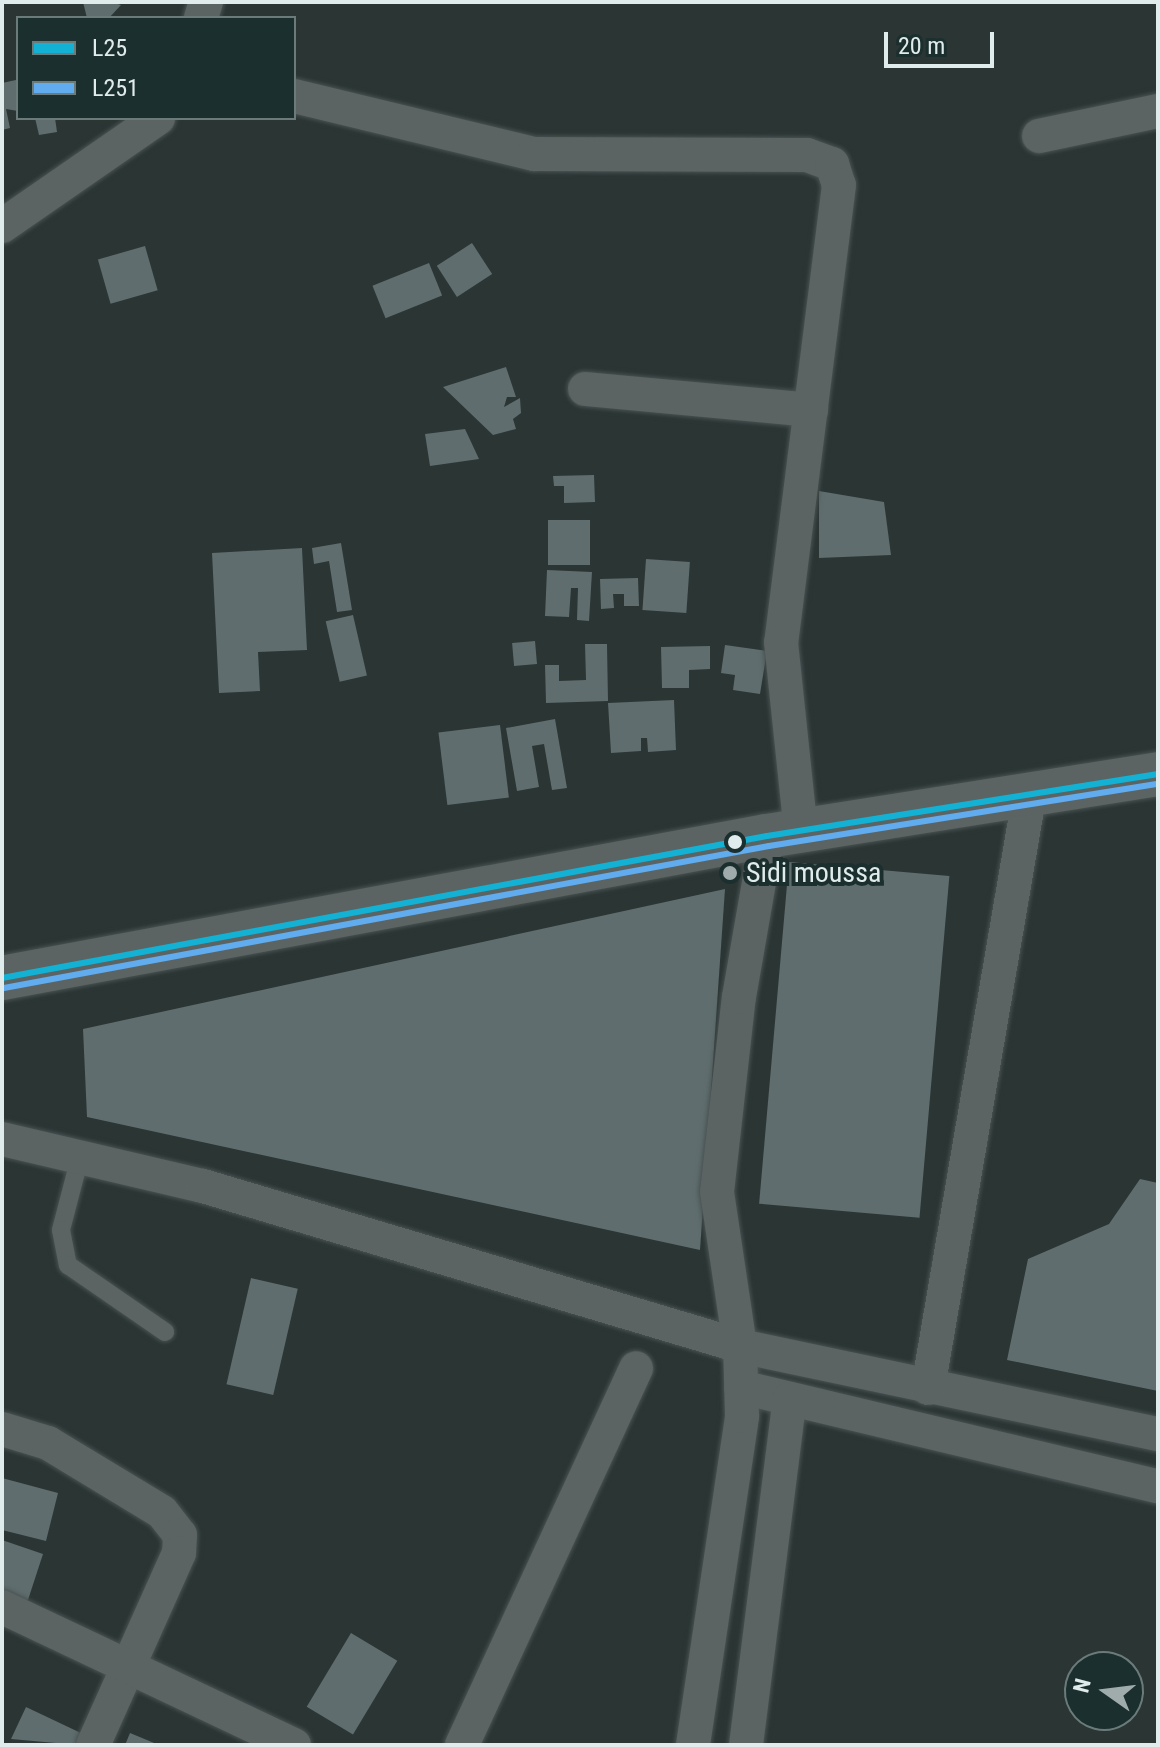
<!DOCTYPE html>
<style>
body{margin:0}
#map{position:relative;width:1160px;height:1747px;overflow:hidden;background:#2a3534;font-family:"Roboto Condensed",sans-serif}
div>[style]{position:absolute}
[style*='--x']{left:calc(var(--x)*1px);top:calc(var(--y)*1px);width:calc(var(--w)*1px);rotate:calc(var(--a)*1deg)}
.building>*{inset:0;background:#5f6d6e;transform-origin:0 0}
.roads{filter:drop-shadow(0 0 2px #495251) drop-shadow(0 0 2px #495251)}
.service>*{height:18px;margin:-9px;padding:0 9px;transform-origin:9px;border-radius:9px;background:#5b6463}
.minor>*{height:34px;margin:-17px;padding:0 17px;transform-origin:17px;border-radius:17px;background:#5b6463}
.tertiary>*{height:44px;margin:-22px;padding:0 22px;transform-origin:22px;border-radius:22px;background:#5b6463}
.bus-1>*{height:6px;margin:-3px;padding:0 3px;transform-origin:3px;border-radius:3px;background:#13b2d5}
.bus-2>*{height:6px;margin:-3px;padding:0 3px;transform-origin:3px;border-radius:3px;background:#60acee}
.dots>*{width:22px;height:22px;translate:-50% -50%;box-sizing:border-box;border:4px solid #1b2f2e;border-radius:50%}
span{translate:-50% -50%;white-space:nowrap;text-align:center;line-height:1.15;-webkit-text-stroke:8px #1b2f2e;paint-order:stroke}
.poi-label{font-size:28px;color:#e0eceb}
.left{translate:0 -50%;text-align:left}
.frame{position:absolute;inset:0;border:4px solid #e0eceb;pointer-events:none}
.legend{position:absolute;left:16px;top:16px;width:280px;height:104px;box-sizing:border-box;background:#1b2f2e;border:2px solid #6a7b7a;margin:0;padding:10px 14px;list-style:none;font-size:24px;color:#e0eceb}
.legend li{display:flex;align-items:center;gap:16px;height:40px}
.legend b{width:40px;border:2px solid #6a7b7a}
.north{position:absolute;left:1064px;top:1651px;width:80px;height:80px;box-sizing:border-box;background:#1b2f2e;border:2px solid #6a7b7a;border-radius:50%;rotate:284deg;font-size:22px;font-weight:700;line-height:32px;text-align:center;color:#e0eceb}
.north::after{content:'';display:block;margin:auto;width:28px;height:36px;background:#a0acab;clip-path:polygon(50% 0,100% 100%,50% 72%,0 100%)}
.scale{position:absolute;left:884px;top:32px;width:110px;height:36px;box-sizing:border-box;border:4px solid #e0eceb;border-top:0;padding-left:10px;font-size:24px;line-height:28px;white-space:nowrap;color:#e0eceb;-webkit-text-stroke:6px #1b2f2e;paint-order:stroke}
</style>
<div id="map">
<div class="building">
<div style="clip-path:polygon(83px 2px,111px 2px,121px 5px,109px 18px,87px 18px)"></div>
<div style="clip-path:polygon(16px 80px,18px 111px,6px 109px,10px 128px,2px 130px,2px 83px)"></div>
<div style="clip-path:polygon(35px 118px,55px 118px,57px 132px,39px 135px)"></div>
<div style="left:472px;top:243px;width:37px;height:42px;rotate:57deg"></div>
<div style="left:145px;top:246px;width:46px;height:49px;rotate:74deg"></div>
<div style="left:429px;top:263px;width:35px;height:61px;rotate:68deg"></div>
<div style="clip-path:polygon(506px 367px,516px 397px,507px 397px,504px 407px,520px 398px,521px 413px,513px 419px,516px 429px,493px 435px,443px 387px)"></div>
<div style="clip-path:polygon(465px 429px,479px 459px,430px 466px,425px 434px)"></div>
<div style="clip-path:polygon(594px 475px,595px 502px,564px 503px,564px 486px,554px 486px,553px 476px)"></div>
<div style="clip-path:polygon(819px 491px,884px 502px,891px 555px,819px 558px)"></div>
<div style="left:548px;top:520px;width:42px;height:45px"></div>
<div style="clip-path:polygon(341px 543px,352px 610px,337px 612px,329px 561px,314px 564px,312px 548px)"></div>
<div style="clip-path:polygon(302px 548px,307px 650px,258px 652px,260px 691px,219px 693px,212px 553px)"></div>
<div style="left:646px;top:559px;width:44px;height:51px;rotate:4deg"></div>
<div style="clip-path:polygon(547px 570px,592px 572px,589px 621px,577px 620px,578px 588px,571px 588px,569px 617px,545px 616px)"></div>
<div style="clip-path:polygon(638px 578px,639px 606px,624px 606px,624px 594px,613px 594px,614px 608px,601px 609px,600px 579px)"></div>
<div style="left:353px;top:615px;width:62px;height:28px;rotate:77deg"></div>
<div style="left:535px;top:641px;width:23px;height:23px;rotate:85deg"></div>
<div style="clip-path:polygon(585px 644px,607px 644px,608px 701px,546px 703px,545px 665px,559px 665px,559px 681px,586px 680px)"></div>
<div style="clip-path:polygon(725px 645px,767px 651px,760px 694px,733px 690px,735px 675px,721px 673px)"></div>
<div style="clip-path:polygon(710px 646px,710px 669px,689px 670px,689px 688px,662px 688px,661px 647px)"></div>
<div style="clip-path:polygon(674px 700px,676px 750px,648px 752px,647px 738px,641px 738px,641px 751px,611px 753px,608px 703px)"></div>
<div style="clip-path:polygon(555px 719px,567px 788px,552px 790px,544px 744px,532px 746px,539px 787px,517px 791px,506px 728px)"></div>
<div style="left:500px;top:725px;width:73px;height:62px;rotate:83deg"></div>
<div style="left:789px;top:862px;width:161px;height:343px;rotate:5deg"></div>
<div style="clip-path:polygon(725px 889px,700px 1250px,87px 1117px,83px 1029px)"></div>
<div style="clip-path:polygon(1140px 1179px,1158px 1183px,1158px 1391px,1007px 1360px,1028px 1259px,1109px 1224px)"></div>
<div style="left:251px;top:1278px;width:48px;height:109px;rotate:13deg"></div>
<div style="clip-path:polygon(2px 1478px,58px 1493px,46px 1541px,2px 1530px)"></div>
<div style="clip-path:polygon(2px 1540px,43px 1554px,27px 1603px,2px 1594px)"></div>
<div style="left:351px;top:1633px;width:54px;height:86px;rotate:31deg"></div>
<div style="clip-path:polygon(26px 1707px,83px 1734px,78px 1745px,11px 1739px)"></div>
<div style="clip-path:polygon(130px 1733px,159px 1745px,125px 1745px)"></div>
</div>
<div class="roads">
<div class="service">
<div style="--x:80;--y:1157;--w:75;--a:104.6"></div>
<div style="--x:61;--y:1230;--w:36;--a:79"></div>
<div style="--x:68;--y:1265;--w:118;--a:34.6"></div>
</div>
<div class="minor">
<div style="--x:201;--y:18;--w:17;--a:-73"></div>
<div style="--x:294;--y:96;--w:247;--a:13.6"></div>
<div style="--x:534;--y:154;--w:273;--a:0.2"></div>
<div style="--x:807;--y:155;--w:27;--a:20"></div>
<div style="--x:832;--y:164;--w:22;--a:72"></div>
<div style="--x:839;--y:185;--w:461;--a:97.2"></div>
<div style="--x:781;--y:642;--w:190;--a:84"></div>
<div style="--x:1039;--y:136;--w:122;--a:-11.9"></div>
<div style="--x:2;--y:226;--w:190;--a:-34.7"></div>
<div style="--x:585;--y:389;--w:227;--a:5.3"></div>
<div style="--x:2;--y:1139;--w:206;--a:13.2"></div>
<div style="--x:203;--y:1186;--w:560;--a:16.59"></div>
<div style="--x:740;--y:1346;--w:427;--a:11.9"></div>
<div style="--x:741;--y:1387;--w:429;--a:13.4"></div>
<div style="--x:928;--y:1388;--w:599;--a:-80.29"></div>
<div style="--x:2;--y:1429;--w:48;--a:16.9"></div>
<div style="--x:48;--y:1443;--w:133;--a:31.2"></div>
<div style="--x:162;--y:1512;--w:29;--a:52"></div>
<div style="--x:180;--y:1535;--w:18;--a:93"></div>
<div style="--x:179;--y:1553;--w:210;--a:114.1"></div>
<div style="--x:2;--y:1607;--w:323;--a:25.3"></div>
<div style="--x:462;--y:1745;--w:415;--a:-65.2"></div>
<div style="--x:693;--y:1745;--w:333;--a:-81.5"></div>
<div style="--x:742;--y:1416;--w:70;--a:-91.6"></div>
<div style="--x:740;--y:1346;--w:156;--a:-98.5"></div>
<div style="--x:717;--y:1192;--w:196;--a:-83.6"></div>
<div style="--x:739;--y:997;--w:163;--a:-80.1"></div>
<div style="--x:746;--y:1745;--w:349;--a:-82.8"></div>
</div>
<div class="tertiary">
<div style="--x:2;--y:978;--w:778;--a:-10.52"></div>
<div style="--x:767;--y:836;--w:396;--a:-9"></div>
</div>
</div>
<div class="bus-1">
<div style="--x:2;--y:978;--w:778;--a:-10.52"></div>
<div style="--x:767;--y:836;--w:396;--a:-9"></div>
</div>
<div class="bus-2">
<div style="--x:4;--y:988;--w:778;--a:-10.52"></div>
<div style="--x:769;--y:846;--w:394;--a:-9.1"></div>
</div>
<div class="dots">
<div style="left:735px;top:842px;background:#e0eceb"></div>
<div style="left:730px;top:873px;background:#a0acab"></div>
</div>
<div class="poi-label">
<span class="left" style="left:746px;top:873px">Sidi moussa</span>
</div>
<div class="frame"></div>
<ul class="legend">
<li><b style="height:10px;background:#13b2d5"></b>L25</li>
<li><b style="height:10px;background:#60acee"></b>L251</li>
</ul>
<div class="north">N</div>
<div class="scale">20 m</div>
</div>
